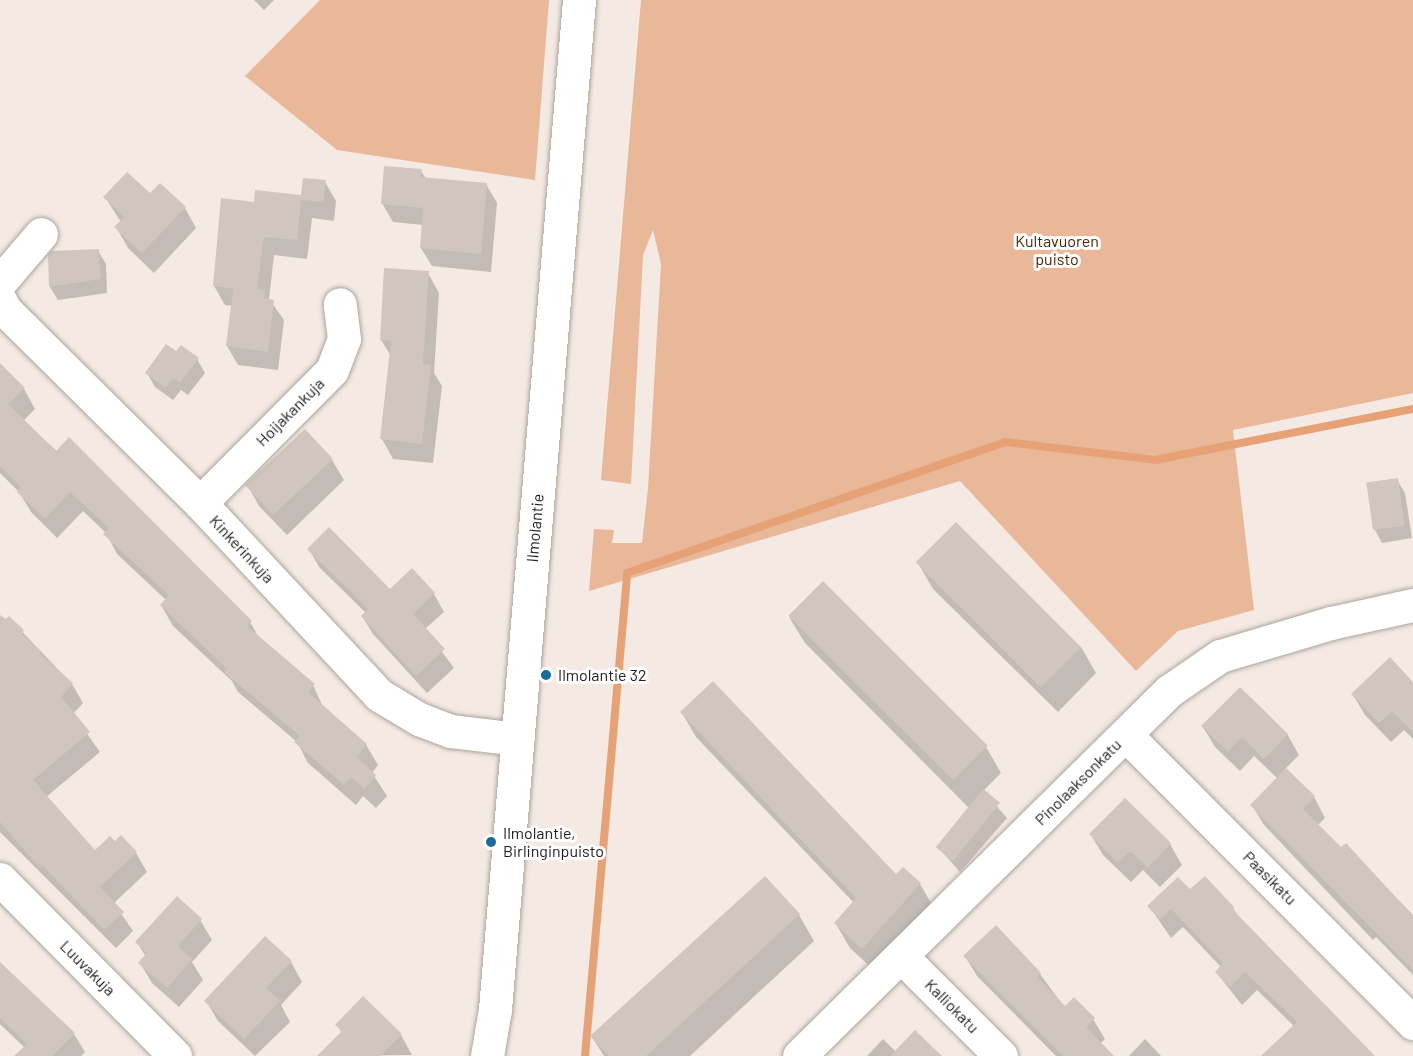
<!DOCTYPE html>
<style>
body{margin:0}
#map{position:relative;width:1413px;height:1056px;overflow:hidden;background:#f4eae3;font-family:Barlow,sans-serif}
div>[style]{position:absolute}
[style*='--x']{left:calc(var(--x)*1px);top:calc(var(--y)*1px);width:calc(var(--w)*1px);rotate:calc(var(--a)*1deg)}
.green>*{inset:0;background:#e9b899}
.shadow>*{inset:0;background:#0003}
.stream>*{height:8px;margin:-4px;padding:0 4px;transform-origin:4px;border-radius:4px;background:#e6a276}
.building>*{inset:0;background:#d0c6bf;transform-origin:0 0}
.roads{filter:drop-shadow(0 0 2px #aea49e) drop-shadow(0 0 2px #aea49e)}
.minor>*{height:33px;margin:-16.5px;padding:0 16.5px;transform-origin:16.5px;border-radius:16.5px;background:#fff}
.dots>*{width:16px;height:16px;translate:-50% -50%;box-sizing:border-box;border:3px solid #fff;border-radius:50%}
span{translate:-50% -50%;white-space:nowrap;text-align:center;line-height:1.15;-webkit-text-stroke:6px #fff;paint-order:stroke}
.park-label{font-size:16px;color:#4f2502}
.street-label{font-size:16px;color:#201d1b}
.poi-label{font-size:16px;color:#201d1b}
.left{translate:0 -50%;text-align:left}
</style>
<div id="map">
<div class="green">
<div style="clip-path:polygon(320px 0,549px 0,535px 180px,337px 150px,245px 76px)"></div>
<div style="clip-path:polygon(641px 0,1413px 0,1413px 393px,1233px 430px,1254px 610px,1178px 631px,1136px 671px,960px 481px,589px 591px,594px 529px,614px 530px,612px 543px,642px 543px,648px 488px,661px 264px,653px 230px,643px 255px,631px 484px,601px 480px)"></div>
</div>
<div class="shadow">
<div style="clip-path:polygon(254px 0,274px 0,264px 10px)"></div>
<div style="clip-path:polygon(421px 171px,426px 179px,486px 184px,497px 203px,491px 272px,432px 266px,421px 248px,423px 225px,393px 222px,382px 203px)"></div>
<div style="clip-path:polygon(325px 182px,336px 201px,334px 221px,312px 218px,307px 259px,274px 255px,269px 299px,284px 320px,278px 370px,238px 365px,227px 346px,232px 306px,225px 305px,214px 286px,255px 204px,302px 197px)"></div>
<div style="clip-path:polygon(150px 195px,185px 208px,196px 228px,154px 273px,128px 248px,116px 227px,121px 222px,105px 197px)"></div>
<div style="clip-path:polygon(98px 251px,106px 264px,107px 293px,58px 300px,50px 287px)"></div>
<div style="clip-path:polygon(428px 273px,439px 293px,434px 373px,442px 386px,433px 463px,393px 459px,382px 439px,391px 356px,381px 340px)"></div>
<div style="clip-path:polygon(176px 354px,197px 359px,205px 373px,188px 395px,181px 390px,173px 400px,155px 387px,147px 373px)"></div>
<div style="clip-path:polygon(0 368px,24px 389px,35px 409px,23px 421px,250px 622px,261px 641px,313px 685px,323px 707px,366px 745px,378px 765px,372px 773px,387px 796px,376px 808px,363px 796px,356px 805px,308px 763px,297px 742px,238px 692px,232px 681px,173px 626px,161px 605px,166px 600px,117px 554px,106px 533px,83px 511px,57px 538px,31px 512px,19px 492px,0 473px)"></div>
<div style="clip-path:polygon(305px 431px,332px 460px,344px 480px,287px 535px,259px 506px,248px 486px)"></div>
<div style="clip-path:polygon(1397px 480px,1405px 493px,1412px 538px,1382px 543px,1375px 530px)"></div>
<div style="clip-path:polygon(309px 549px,390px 591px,434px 594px,444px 612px,425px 629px,454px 668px,427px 693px,373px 634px,362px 616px,366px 613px,319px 567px)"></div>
<div style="clip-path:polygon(918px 563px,1081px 647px,1096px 673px,1058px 712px,933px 589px)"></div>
<div style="clip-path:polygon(789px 617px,986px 747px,1001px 773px,983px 791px,1007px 818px,960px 872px,937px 846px,969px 808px,805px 643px)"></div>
<div style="clip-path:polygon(9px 618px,72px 684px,83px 703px,73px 714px,100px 752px,46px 797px,95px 853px,115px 843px,136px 853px,147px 872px,114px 903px,133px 931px,116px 948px,0 832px,0 628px)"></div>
<div style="clip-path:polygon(1413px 684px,1413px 739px,1404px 730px,1391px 742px,1365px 715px,1353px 695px)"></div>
<div style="clip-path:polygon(682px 713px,896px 876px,903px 869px,920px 884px,934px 908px,876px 972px,850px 948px,836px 924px,854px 903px,696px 737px)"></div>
<div style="clip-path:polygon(1203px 727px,1287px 734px,1299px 755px,1285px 769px,1314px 797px,1325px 818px,1317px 826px,1341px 849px,1345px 845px,1413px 915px,1413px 975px,1376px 937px,1373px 940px,1264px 825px,1252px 805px,1278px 779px,1254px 756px,1240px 771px,1215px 747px)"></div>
<div style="clip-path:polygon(1125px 800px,1170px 844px,1182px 865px,1160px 887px,1143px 870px,1131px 882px,1103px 855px,1091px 835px)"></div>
<div style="clip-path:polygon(1190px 891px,1233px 908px,1240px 919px,1372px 1056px,1274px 1056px,1295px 1027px,1257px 990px,1242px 1005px,1216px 972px,1221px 967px,1183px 927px,1171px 938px,1149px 906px)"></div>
<div style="clip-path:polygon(799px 915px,814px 941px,690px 1056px,604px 1056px,592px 1037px)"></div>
<div style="clip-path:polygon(200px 920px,212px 940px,192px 962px,203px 980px,179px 1007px,152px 983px,140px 963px,146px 957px,137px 942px)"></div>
<div style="clip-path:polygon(965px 956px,1040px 974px,1065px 1008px,1093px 1019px,1105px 1039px,1100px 1044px,1112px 1056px,1056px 1056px,977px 976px)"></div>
<div style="clip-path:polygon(291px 962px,302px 982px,281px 1005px,290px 1022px,255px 1056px,218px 1021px,206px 1001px)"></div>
<div style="clip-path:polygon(0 963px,74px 1034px,85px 1052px,81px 1056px,23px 1056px,25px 1048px,0 1024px)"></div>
<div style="clip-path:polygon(337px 1025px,401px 1035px,412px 1055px,320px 1056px,342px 1033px)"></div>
<div style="clip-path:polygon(883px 1039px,896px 1052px,940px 1056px,867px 1056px)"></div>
<div style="clip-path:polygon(1145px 1039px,1161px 1056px,1129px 1056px)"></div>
</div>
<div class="stream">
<div style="--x:585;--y:1056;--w:485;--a:-85"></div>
<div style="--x:627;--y:573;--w:400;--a:-19.1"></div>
<div style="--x:1005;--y:442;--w:151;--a:6.8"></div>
<div style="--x:1155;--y:460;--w:263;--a:-11.2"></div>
</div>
<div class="building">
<div style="clip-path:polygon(384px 166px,422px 169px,421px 177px,487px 183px,481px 254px,420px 248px,423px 208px,381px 204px)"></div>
<div style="clip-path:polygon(127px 172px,150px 193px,160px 183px,186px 207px,142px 253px,114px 227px,124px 217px,103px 197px)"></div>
<div style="clip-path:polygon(303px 178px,326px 180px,323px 202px,301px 200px,297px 240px,264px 237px,257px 289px,265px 290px,264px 298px,274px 300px,268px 352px,226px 346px,233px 289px,213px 286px,221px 198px,254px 202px,255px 190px,301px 195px)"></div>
<div style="clip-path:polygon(99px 249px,101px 279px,49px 287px,48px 255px,51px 251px)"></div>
<div style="clip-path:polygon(384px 268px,429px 271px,423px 364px,431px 365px,422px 444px,380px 439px,391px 341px,380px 340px)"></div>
<div style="clip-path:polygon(166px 344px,176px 351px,181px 345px,199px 358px,180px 383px,173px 378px,165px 388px,145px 373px)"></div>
<div style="clip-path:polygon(0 363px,25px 388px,8px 404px,56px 451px,69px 437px,252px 621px,247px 626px,315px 684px,308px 692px,367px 744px,357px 757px,376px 775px,364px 789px,351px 777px,344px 785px,294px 742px,300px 736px,224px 672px,227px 669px,160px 605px,169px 595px,103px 534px,109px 528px,70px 492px,45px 519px,17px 492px,21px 487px,0 466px)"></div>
<div style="left:305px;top:429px;width:41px;height:82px;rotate:47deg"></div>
<div style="left:1398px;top:478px;width:48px;height:32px;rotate:82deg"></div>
<div style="left:956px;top:522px;width:177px;height:57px;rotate:45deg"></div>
<div style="clip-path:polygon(329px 527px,390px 589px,412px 568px,435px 593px,413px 614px,445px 649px,416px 676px,361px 616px,368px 609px,307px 549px)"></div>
<div style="left:823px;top:581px;width:233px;height:49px;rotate:45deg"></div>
<div style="clip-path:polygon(0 615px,6px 619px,9px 616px,24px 630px,22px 634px,42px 652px,40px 654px,73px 683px,61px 697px,90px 732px,33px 780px,95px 850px,110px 836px,115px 841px,121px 835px,137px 852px,100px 887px,124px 912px,104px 930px,43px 866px,40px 868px,0 822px)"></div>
<div style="clip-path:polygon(1390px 657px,1413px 682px,1413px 732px,1392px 711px,1379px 723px,1351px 694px)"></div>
<div style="clip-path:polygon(713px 681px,896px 874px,903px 867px,921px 883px,862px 949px,834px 923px,856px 898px,680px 712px)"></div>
<div style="clip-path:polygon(1240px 687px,1288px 734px,1264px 759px,1242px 737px,1228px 752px,1201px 726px)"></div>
<div style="clip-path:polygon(1286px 768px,1315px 796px,1303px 809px,1341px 847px,1346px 843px,1413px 916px,1413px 970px,1250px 805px)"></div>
<div style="left:983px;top:789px;width:22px;height:75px;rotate:39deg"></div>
<div style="clip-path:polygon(1125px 798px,1171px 843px,1148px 868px,1130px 851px,1118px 863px,1089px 834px)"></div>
<div style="clip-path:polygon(765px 876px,800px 914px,646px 1056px,609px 1056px,590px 1036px)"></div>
<div style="clip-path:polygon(1205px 876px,1234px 907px,1232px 909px,1375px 1056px,1261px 1056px,1297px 1022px,1245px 972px,1230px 987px,1215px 972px,1223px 963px,1171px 909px,1160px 920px,1147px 906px,1178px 877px,1190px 889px)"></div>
<div style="clip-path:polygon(177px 896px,202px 919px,178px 946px,192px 959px,167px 988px,138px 963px,147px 953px,135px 942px)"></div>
<div style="clip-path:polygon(996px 925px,1041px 973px,1037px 977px,1065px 1006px,1074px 997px,1095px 1018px,1086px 1027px,1114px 1056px,1063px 1056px,963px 956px)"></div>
<div style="clip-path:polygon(265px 936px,292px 961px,266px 988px,280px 1001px,244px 1039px,204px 1001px)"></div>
<div style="clip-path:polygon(0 962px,75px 1033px,52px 1056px,14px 1056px,27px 1044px,0 1018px)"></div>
<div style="clip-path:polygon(363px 996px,402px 1034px,380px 1056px,317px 1056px,342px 1031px,335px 1025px)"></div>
<div style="clip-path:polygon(915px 1030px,942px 1056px,890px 1056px)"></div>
</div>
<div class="roads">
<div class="minor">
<div style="--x:0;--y:282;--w:63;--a:-49.5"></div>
<div style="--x:0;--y:300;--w:11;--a:63"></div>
<div style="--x:5;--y:310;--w:274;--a:44.7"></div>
<div style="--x:200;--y:503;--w:262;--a:47"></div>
<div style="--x:379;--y:695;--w:47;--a:31"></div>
<div style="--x:419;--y:719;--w:34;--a:21"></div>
<div style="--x:451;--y:731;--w:67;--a:6.8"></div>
<div style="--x:200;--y:503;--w:187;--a:-45.2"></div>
<div style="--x:332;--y:370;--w:33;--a:-69"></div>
<div style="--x:344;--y:339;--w:35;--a:-97"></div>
<div style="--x:1126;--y:735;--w:407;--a:45.1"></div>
<div style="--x:0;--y:879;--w:249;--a:45.3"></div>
<div style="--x:902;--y:957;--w:140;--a:45"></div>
<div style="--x:487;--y:1056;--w:48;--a:-80.3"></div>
<div style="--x:495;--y:1009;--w:1012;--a:-85.24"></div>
<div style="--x:799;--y:1056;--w:520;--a:-44.61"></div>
<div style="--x:1169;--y:691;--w:62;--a:-34.5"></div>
<div style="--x:1220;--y:656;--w:116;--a:-16.6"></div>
<div style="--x:1331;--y:623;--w:84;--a:-12.4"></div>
</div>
</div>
<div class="dots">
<div style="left:546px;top:675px;background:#176c9d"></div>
<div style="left:491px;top:842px;background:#176c9d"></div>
</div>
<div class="park-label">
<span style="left:1057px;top:250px">Kultavuoren<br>puisto</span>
</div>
<div class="street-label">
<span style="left:290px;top:412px;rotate:-45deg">Hoijakankuja</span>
<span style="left:535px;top:528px;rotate:-85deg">Ilmolantie</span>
<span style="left:242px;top:549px;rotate:47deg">Kinkerinkuja</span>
<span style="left:1078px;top:782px;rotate:-45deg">Pinolaaksonkatu</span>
<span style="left:1270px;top:878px;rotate:45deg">Paasikatu</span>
<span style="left:88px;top:968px;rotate:45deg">Luuvakuja</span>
<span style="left:952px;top:1006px;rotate:45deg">Kalliokatu</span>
</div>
<div class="poi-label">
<span class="left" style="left:558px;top:675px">Ilmolantie 32</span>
<span class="left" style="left:503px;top:842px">Ilmolantie,<br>Birlinginpuisto</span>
</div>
</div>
